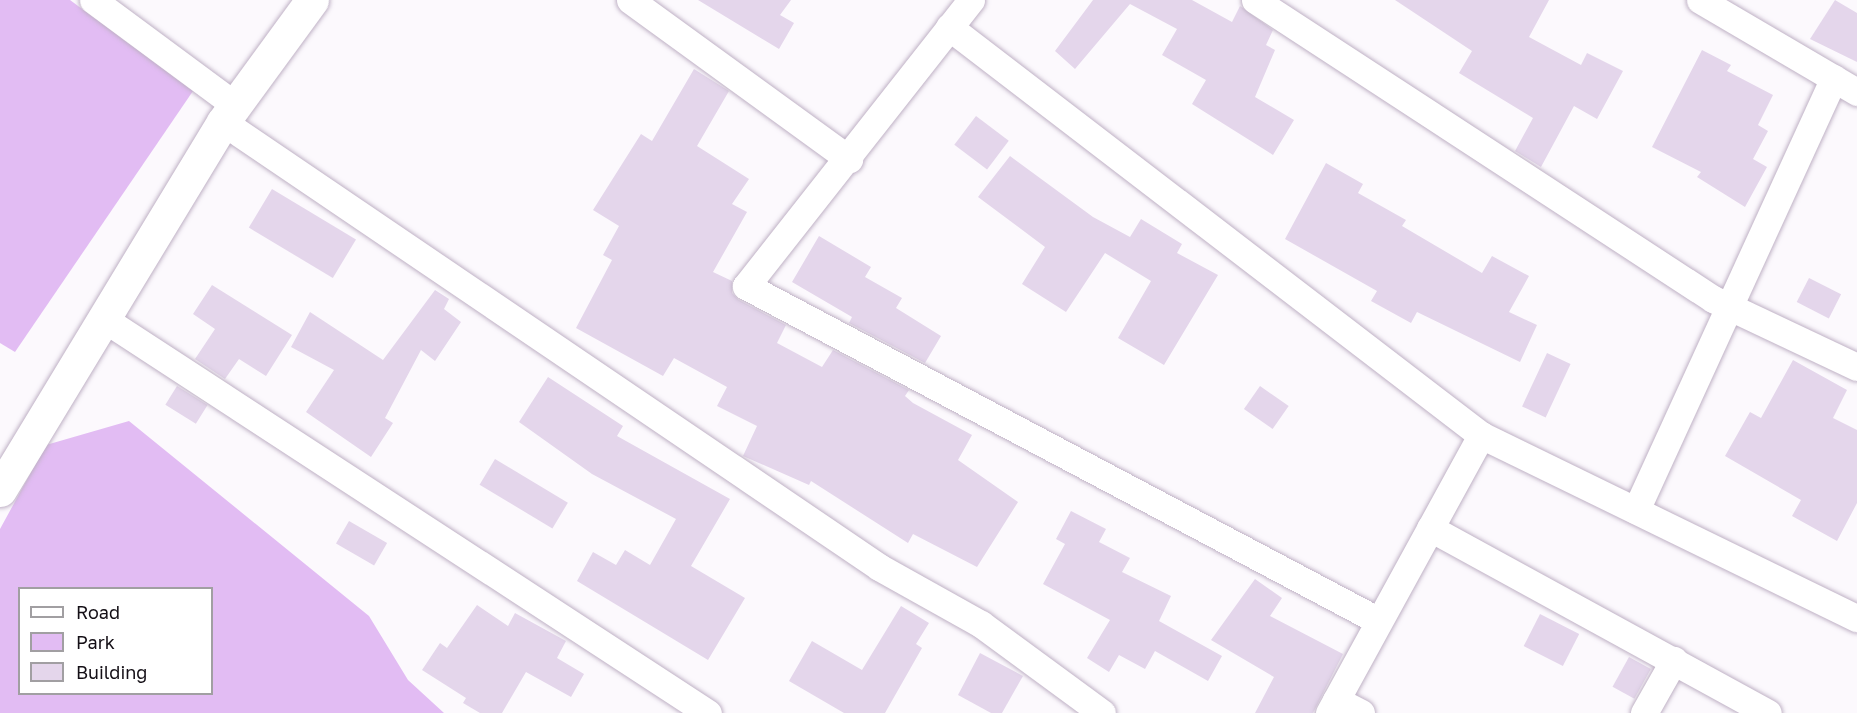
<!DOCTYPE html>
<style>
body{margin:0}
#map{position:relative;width:1857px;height:713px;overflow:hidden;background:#fcf9fd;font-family:"Golos Text",sans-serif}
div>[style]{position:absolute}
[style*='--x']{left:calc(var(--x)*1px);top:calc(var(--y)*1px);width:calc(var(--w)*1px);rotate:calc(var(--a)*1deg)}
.green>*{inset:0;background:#e2bcf3}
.building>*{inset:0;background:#e4d6eb;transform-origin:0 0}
.roads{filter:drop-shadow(0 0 2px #bfb1c5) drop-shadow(0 0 2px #bfb1c5)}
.minor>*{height:27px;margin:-13.5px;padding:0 13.5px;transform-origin:13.5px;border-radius:13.5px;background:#fff}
.tertiary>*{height:33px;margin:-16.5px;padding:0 16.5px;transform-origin:16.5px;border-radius:16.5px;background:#fff}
span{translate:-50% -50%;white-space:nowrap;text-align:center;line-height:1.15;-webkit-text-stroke:4.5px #fff;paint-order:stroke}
.legend{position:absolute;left:18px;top:587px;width:195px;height:108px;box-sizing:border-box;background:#fff;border:2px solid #a19fa2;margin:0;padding:8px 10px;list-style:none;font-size:18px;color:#140f16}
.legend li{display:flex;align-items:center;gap:12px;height:30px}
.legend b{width:30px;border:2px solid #a19fa2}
</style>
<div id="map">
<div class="green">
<div style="clip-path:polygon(0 0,70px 0,193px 91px,15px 352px,0 343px)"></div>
<div style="clip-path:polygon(evenodd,129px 421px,369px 616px,408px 680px,444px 713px,0 713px,0 529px,46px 445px,129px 421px,20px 588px,212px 588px,212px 694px,20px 694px,20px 588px)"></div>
</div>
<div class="building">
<div style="clip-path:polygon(698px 0,791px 0,780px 15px,794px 23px,779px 49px)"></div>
<div style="clip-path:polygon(1093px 0,1192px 0,1232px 22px,1240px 6px,1273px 30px,1266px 45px,1275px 50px,1255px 97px,1294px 120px,1273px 155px,1192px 104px,1206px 80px,1162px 55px,1177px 29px,1130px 4px,1075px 69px,1055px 51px)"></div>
<div style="clip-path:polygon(1395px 0,1549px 0,1529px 37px,1581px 65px,1587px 53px,1623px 71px,1597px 119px,1574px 106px,1541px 167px,1515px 151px,1533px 118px,1459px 73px,1472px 51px)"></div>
<div style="clip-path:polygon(1835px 0,1857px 13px,1857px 62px,1810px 39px)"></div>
<div style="clip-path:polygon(1702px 50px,1731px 65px,1727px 71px,1773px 95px,1758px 125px,1768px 131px,1753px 159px,1767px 167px,1745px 207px,1697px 177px,1701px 172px,1652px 147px)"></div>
<div style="clip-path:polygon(694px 69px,729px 91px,697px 146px,749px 179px,732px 204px,747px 212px,713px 272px,732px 281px,732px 293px,739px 300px,786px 325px,777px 343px,822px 367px,833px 350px,909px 390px,905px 396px,913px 403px,972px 435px,958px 460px,1018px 502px,977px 567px,913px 534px,908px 543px,811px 481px,809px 485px,743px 456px,757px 426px,717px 406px,727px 387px,674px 358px,663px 376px,576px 328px,612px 260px,603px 255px,619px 226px,593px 210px,641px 134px,652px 141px)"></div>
<div style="left:976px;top:116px;width:41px;height:36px;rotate:37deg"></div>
<div style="clip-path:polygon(1010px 156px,1093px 217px,1130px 237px,1141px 219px,1182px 244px,1177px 253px,1218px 275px,1164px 365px,1118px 338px,1151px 281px,1105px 253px,1066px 312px,1022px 284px,1045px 247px,978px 197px)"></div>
<div style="clip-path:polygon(1326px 163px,1363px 184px,1358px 193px,1406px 220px,1402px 226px,1482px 273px,1492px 256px,1529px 276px,1509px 312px,1537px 325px,1520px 362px,1417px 312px,1411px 323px,1371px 301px,1377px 291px,1285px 239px)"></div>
<div style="left:272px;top:189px;width:98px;height:45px;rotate:31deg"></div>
<div style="clip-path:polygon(819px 236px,871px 267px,865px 277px,902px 298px,896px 308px,941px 336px,925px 363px,849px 323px,852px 317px,792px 282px)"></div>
<div style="left:1809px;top:278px;width:36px;height:27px;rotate:27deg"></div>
<div style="clip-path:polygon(212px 285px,292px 335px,266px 376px,239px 359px,225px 379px,195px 359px,215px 329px,193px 314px)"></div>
<div style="clip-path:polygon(435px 290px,449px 299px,444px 309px,461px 322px,435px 361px,421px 350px,385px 418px,393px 423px,371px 457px,306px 412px,334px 370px,291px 347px,310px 312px,383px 360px)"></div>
<div style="left:1547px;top:353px;width:26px;height:59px;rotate:25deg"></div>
<div style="clip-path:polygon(1793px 360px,1847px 390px,1833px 418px,1857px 430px,1857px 503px,1837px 541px,1792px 516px,1801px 500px,1725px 456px,1750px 412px,1761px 418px)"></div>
<div style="clip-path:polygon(548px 377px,623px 426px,617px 436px,730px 499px,691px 566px,745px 598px,708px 660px,577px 581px,593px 552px,616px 565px,625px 550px,650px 565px,676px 519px,592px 474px,519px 422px)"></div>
<div style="left:177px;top:386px;width:36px;height:22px;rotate:32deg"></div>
<div style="left:1260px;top:386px;width:35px;height:28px;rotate:35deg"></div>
<div style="left:495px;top:459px;width:85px;height:30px;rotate:31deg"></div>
<div style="clip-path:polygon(1071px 511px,1106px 529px,1099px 542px,1130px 558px,1122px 572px,1171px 596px,1159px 621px,1222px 656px,1208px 681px,1155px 651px,1145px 669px,1119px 655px,1109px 672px,1087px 658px,1110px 620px,1043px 584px,1065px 544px,1056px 539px)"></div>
<div style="left:349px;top:521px;width:44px;height:26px;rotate:30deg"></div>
<div style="clip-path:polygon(1255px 579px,1282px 598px,1270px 616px,1343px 654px,1313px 713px,1255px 713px,1274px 677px,1211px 640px)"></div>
<div style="clip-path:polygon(477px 605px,508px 626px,515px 613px,566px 641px,557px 658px,584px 674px,571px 697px,526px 672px,502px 713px,480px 713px,463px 703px,466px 698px,422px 670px,440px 643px,447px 648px)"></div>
<div style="clip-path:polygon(901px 606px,929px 623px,916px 644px,922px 648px,885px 713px,844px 713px,789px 681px,812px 641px,862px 670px)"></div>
<div style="left:1540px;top:614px;width:44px;height:36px;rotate:27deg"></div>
<div style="clip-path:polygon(980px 653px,1023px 676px,1002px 713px,991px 713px,958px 695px)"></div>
<div style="left:1629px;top:657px;width:25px;height:34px;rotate:29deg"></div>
</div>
<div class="roads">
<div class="minor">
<div style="--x:93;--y:0;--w:177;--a:36.5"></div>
<div style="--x:630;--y:0;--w:271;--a:36"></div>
<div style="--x:971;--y:0;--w:364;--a:128.2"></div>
<div style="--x:746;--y:286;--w:716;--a:27.89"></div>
<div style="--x:1255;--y:0;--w:547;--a:33.14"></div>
<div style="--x:1713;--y:299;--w:159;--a:25.3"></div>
<div style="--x:1700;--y:0;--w:182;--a:30.4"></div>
<div style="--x:949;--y:27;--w:670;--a:37.49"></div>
<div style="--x:1481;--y:435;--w:418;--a:26"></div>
<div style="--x:223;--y:122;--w:793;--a:34.15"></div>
<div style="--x:879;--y:567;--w:117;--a:29.2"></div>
<div style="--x:981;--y:624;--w:150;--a:36.3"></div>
<div style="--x:104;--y:319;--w:721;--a:33.12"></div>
<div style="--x:1636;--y:510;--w:475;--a:-65.4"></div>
<div style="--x:1430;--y:528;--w:385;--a:28.7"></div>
<div style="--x:1336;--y:700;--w:28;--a:27"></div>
<div style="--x:1329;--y:713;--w:317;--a:-61.3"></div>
<div style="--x:1644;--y:713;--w:61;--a:-60.5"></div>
</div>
<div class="tertiary">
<div style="--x:0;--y:490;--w:430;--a:-58.8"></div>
<div style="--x:223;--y:122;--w:151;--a:-53.9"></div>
</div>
</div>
<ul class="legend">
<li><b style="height:8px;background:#fff"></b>Road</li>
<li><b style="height:16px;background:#e2bcf3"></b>Park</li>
<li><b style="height:16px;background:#e4d6eb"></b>Building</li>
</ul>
</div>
